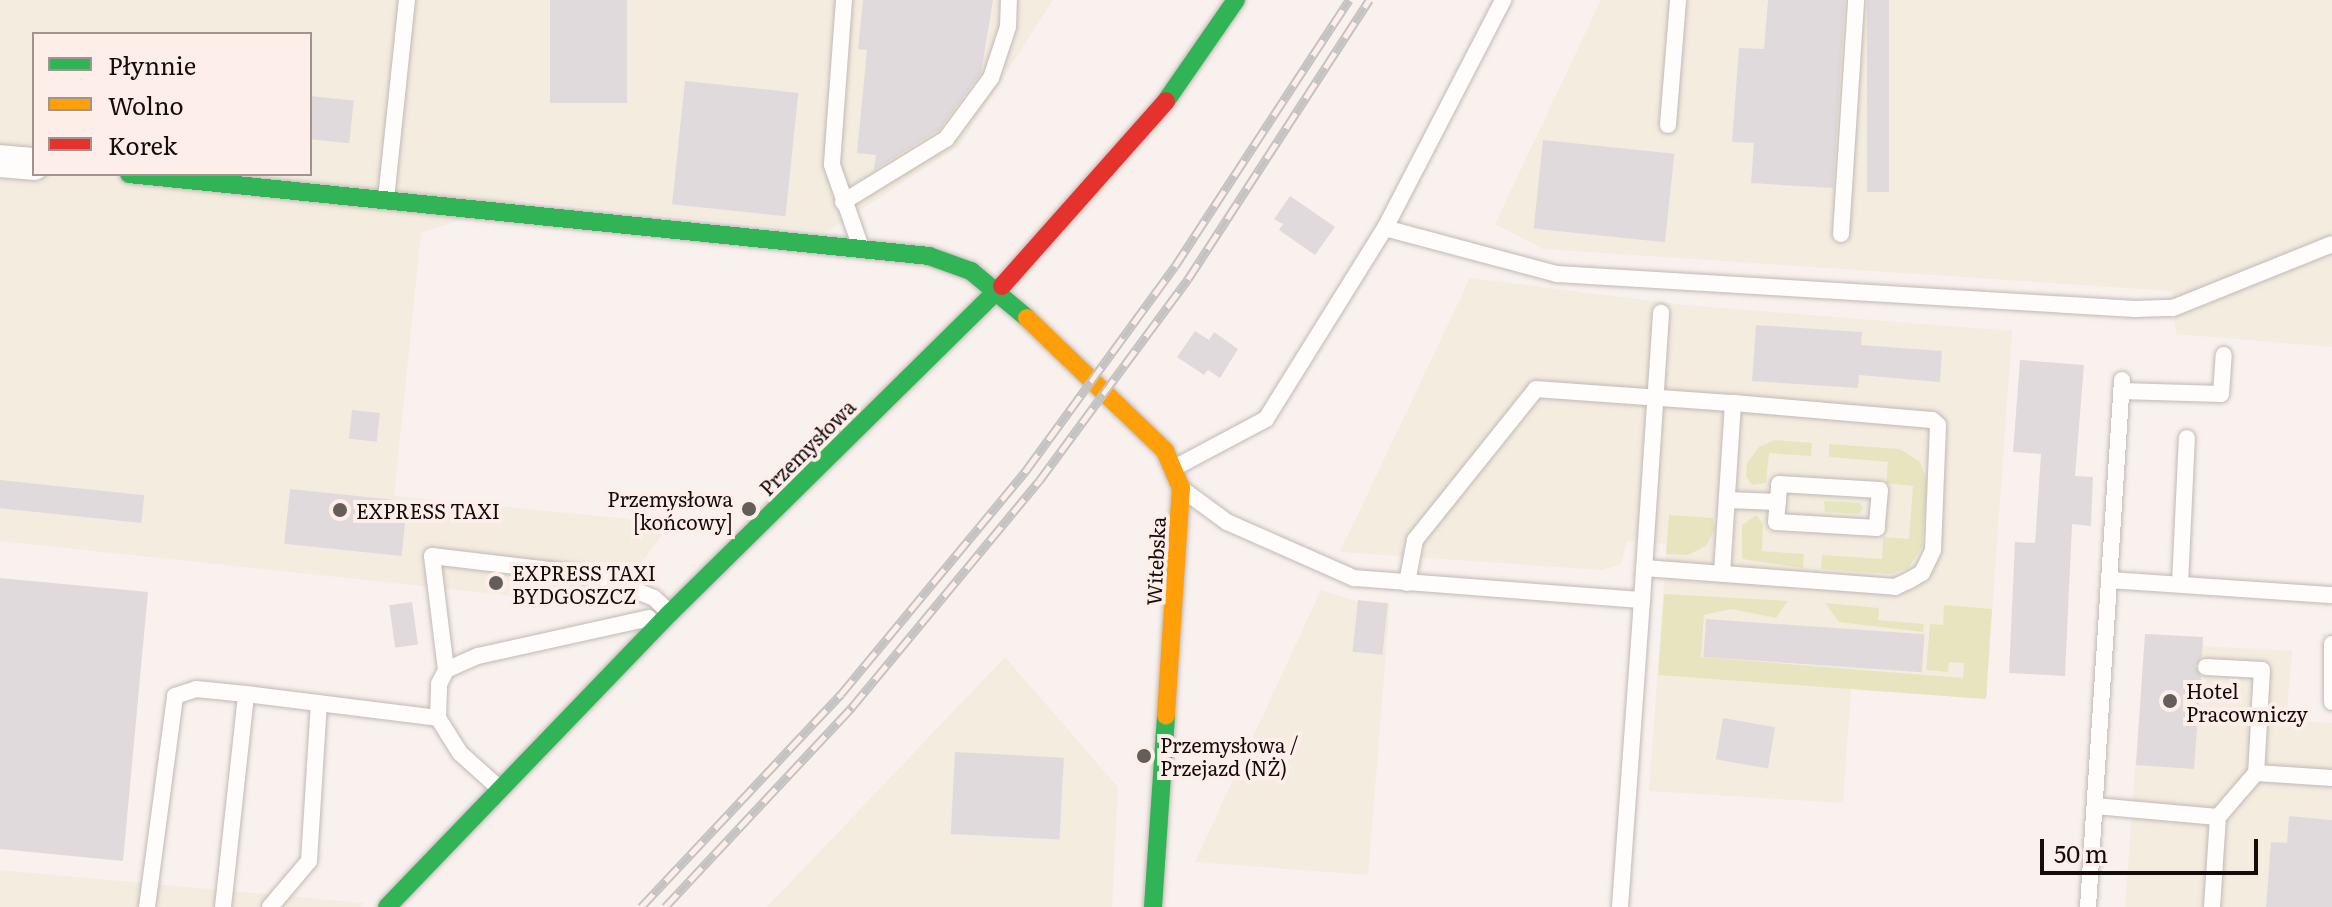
<!DOCTYPE html>
<meta charset="utf-8">
<style>
body{margin:0}
#map{position:relative;width:2332px;height:907px;overflow:hidden;background:#f9f1ee;font-family:Literata,serif}
div>[style]{position:absolute}
[style*='--x']{left:calc(var(--x)*1px);top:calc(var(--y)*1px);width:calc(var(--w)*1px);rotate:calc(var(--a)*1deg)}
.industrial>*{inset:0;background:#f4ecdf}
.green>*{inset:0;background:#e7e5c0}
.building>*{inset:0;background:#e1dadd;transform-origin:0 0}
.roads{filter:drop-shadow(0 0 2px #c1b9b6) drop-shadow(0 0 2px #c1b9b6)}
.lane>*{height:16px;margin:-8px;padding:0 8px;transform-origin:8px;border-radius:8px;background:#fefdfc}
.street>*{height:32px;margin:-16px;padding:0 16px;transform-origin:16px;border-radius:16px;background:#fefdfc}
.fast>*{height:18px;margin:-9px;padding:0 9px;transform-origin:9px;border-radius:9px;background:#30b455}
.slow>*{height:18px;margin:-9px;padding:0 9px;transform-origin:9px;border-radius:9px;background:#ff9f0a}
.jam>*{height:18px;margin:-9px;padding:0 9px;transform-origin:9px;border-radius:9px;background:#e5322d}
.rail>*{height:9px;margin-top:-4.5px;transform-origin:0;background:repeating-linear-gradient(90deg,#feeee9 0 18px,#c4c2c2 0 36px);box-sizing:border-box;border-block:2px solid #c4c2c2}
.dots>*{width:22px;height:22px;translate:-50% -50%;box-sizing:border-box;border:4px solid #feeee9;border-radius:50%}
span{translate:-50% -50%;white-space:nowrap;text-align:center;line-height:1.15;-webkit-text-stroke:8px #feeee9;paint-order:stroke}
.street-label{font-size:20px;color:#150d0a}
.poi-label{font-size:20px;color:#150d0a}
.right{translate:-100% -50%;text-align:right}
.left{translate:0 -50%;text-align:left}
.legend{position:absolute;left:32px;top:32px;width:280px;height:144px;box-sizing:border-box;background:#feeee9;border:2px solid #a19490;margin:0;padding:10px 14px;list-style:none;font-size:24px;color:#150d0a}
.legend li{display:flex;align-items:center;gap:16px;height:40px}
.legend b{width:40px;border:2px solid #a19490}
.scale{position:absolute;left:2040px;top:839px;width:218px;height:36px;box-sizing:border-box;border:4px solid #150d0a;border-top:0;padding-left:10px;font-size:24px;line-height:28px;white-space:nowrap;color:#150d0a;-webkit-text-stroke:6px #feeee9;paint-order:stroke}
</style>
<div id="map">
<div class="industrial">
<div style="clip-path:polygon(evenodd,0 0,1053px 0,959px 146px,826px 232px,520px 200px,421px 233px,394px 496px,671px 523px,609px 606px,0 541px,0 0,34px 34px,310px 34px,310px 174px,34px 174px,34px 34px)"></div>
<div style="clip-path:polygon(1601px 0,2332px 0,2332px 347px,2176px 334px,2172px 291px,1543px 249px,1495px 224px)"></div>
<div style="clip-path:polygon(1470px 278px,1684px 305px,2012px 331px,1986px 699px,1851px 689px,1843px 803px,1649px 791px,1667px 544px,1627px 541px,1621px 564px,1602px 570px,1340px 552px)"></div>
<div style="clip-path:polygon(1321px 590px,1356px 601px,1390px 603px,1368px 875px,1195px 862px)"></div>
<div style="clip-path:polygon(2145px 634px,2203px 637px,2203px 646px,2292px 651px,2286px 720px,2332px 723px,2332px 907px,2125px 907px)"></div>
<div style="clip-path:polygon(1005px 657px,1118px 787px,1112px 907px,767px 907px)"></div>
<div style="clip-path:polygon(0 870px,364px 903px,360px 907px,0 907px)"></div>
</div>
<div class="green">
<div style="clip-path:polygon(1775px 440px,1812px 443px,1811px 456px,1769px 453px,1766px 483px,1752px 485px,1746px 477px,1747px 463px,1759px 447px)"></div>
<div style="clip-path:polygon(1829px 444px,1900px 449px,1920px 462px,1927px 481px,1922px 547px,1908px 568px,1892px 574px,1821px 569px,1822px 555px,1882px 559px,1883px 537px,1909px 539px,1913px 486px,1886px 483px,1888px 462px,1829px 457px)"></div>
<div style="clip-path:polygon(1824px 501px,1860px 503px,1863px 509px,1859px 514px,1825px 512px)"></div>
<div style="clip-path:polygon(1669px 515px,1713px 518px,1715px 529px,1706px 546px,1688px 555px,1666px 554px)"></div>
<div style="clip-path:polygon(1756px 515px,1763px 524px,1762px 551px,1804px 554px,1803px 568px,1742px 559px,1742px 525px)"></div>
<div style="clip-path:polygon(1664px 594px,1788px 601px,1776px 618px,1731px 609px,1704px 615px,1701px 657px,1963px 678px,1964px 663px,1949px 662px,1948px 672px,1926px 670px,1930px 624px,1943px 625px,1944px 605px,1992px 609px,1986px 699px,1658px 675px)"></div>
<div style="clip-path:polygon(1825px 603px,1879px 608px,1878px 620px,1924px 624px,1923px 632px,1839px 622px)"></div>
</div>
<div class="building">
<div style="left:550px;top:0;width:77px;height:103px"></div>
<div style="clip-path:polygon(863px 0,993px 0,981px 73px,939px 130px,874px 170px,876px 155px,857px 153px,867px 50px,858px 49px)"></div>
<div style="clip-path:polygon(1768px 0,1845px 0,1833px 188px,1751px 183px,1754px 143px,1732px 142px,1739px 48px,1764px 49px)"></div>
<div style="left:1867px;top:0;width:22px;height:192px"></div>
<div style="left:685px;top:81px;width:114px;height:124px;rotate:6deg"></div>
<div style="left:310px;top:96px;width:44px;height:43px;rotate:6deg"></div>
<div style="left:1543px;top:140px;width:132px;height:89px;rotate:6deg"></div>
<div style="clip-path:polygon(1290px 196px,1335px 227px,1315px 255px,1279px 230px,1283px 224px,1274px 219px)"></div>
<div style="clip-path:polygon(1756px 325px,1862px 332px,1861px 345px,1942px 351px,1940px 382px,1859px 375px,1858px 388px,1752px 381px)"></div>
<div style="clip-path:polygon(1195px 331px,1209px 340px,1214px 332px,1238px 349px,1220px 378px,1208px 370px,1204px 375px,1177px 357px)"></div>
<div style="clip-path:polygon(2020px 360px,2084px 365px,2075px 476px,2093px 477px,2091px 526px,2072px 524px,2065px 676px,2009px 673px,2015px 542px,2035px 543px,2041px 454px,2013px 452px)"></div>
<div style="left:352px;top:410px;width:28px;height:29px;rotate:6deg"></div>
<div style="left:0;top:480px;width:145px;height:28px;rotate:6deg"></div>
<div style="left:290px;top:489px;width:118px;height:55px;rotate:6deg"></div>
<div style="clip-path:polygon(0 578px,148px 592px,123px 861px,0 849px)"></div>
<div style="left:1358px;top:600px;width:30px;height:52px;rotate:6deg"></div>
<div style="left:412px;top:602px;width:43px;height:23px;rotate:82deg"></div>
<div style="left:1706px;top:619px;width:219px;height:38px;rotate:4deg"></div>
<div style="clip-path:polygon(2145px 634px,2203px 637px,2202px 657px,2195px 666px,2201px 676px,2194px 769px,2136px 765px)"></div>
<div style="left:1723px;top:718px;width:53px;height:42px;rotate:10deg"></div>
<div style="left:955px;top:752px;width:109px;height:82px;rotate:3deg"></div>
<div style="clip-path:polygon(2289px 816px,2332px 820px,2332px 907px,2266px 907px,2271px 842px,2287px 843px)"></div>
</div>
<div class="roads">
<div class="lane">
<div style="--x:844;--y:0;--w:165;--a:94.2"></div>
<div style="--x:832;--y:165;--w:85;--a:70.7"></div>
<div style="--x:1668;--y:125;--w:125;--a:-85.4"></div>
<div style="--x:386;--y:199;--w:200;--a:-84"></div>
<div style="--x:843;--y:202;--w:121;--a:-31.5"></div>
<div style="--x:946;--y:139;--w:76;--a:-53.6"></div>
<div style="--x:991;--y:78;--w:54;--a:-71.6"></div>
<div style="--x:1008;--y:27;--w:27;--a:-88"></div>
<div style="--x:1385;--y:228;--w:178;--a:15"></div>
<div style="--x:1557;--y:274;--w:579;--a:3.47"></div>
<div style="--x:2135;--y:309;--w:38;--a:-2"></div>
<div style="--x:2173;--y:308;--w:171;--a:-21.9"></div>
<div style="--x:1841;--y:234;--w:234;--a:-86.3"></div>
<div style="--x:2121;--y:391;--w:100;--a:1.7"></div>
<div style="--x:2221;--y:394;--w:39;--a:-86"></div>
<div style="--x:1174;--y:468;--w:104;--a:-28"></div>
<div style="--x:1266;--y:419;--w:225;--a:-58.1"></div>
<div style="--x:1385;--y:228;--w:257;--a:-62.6"></div>
<div style="--x:1779;--y:484;--w:101;--a:3.4"></div>
<div style="--x:1880;--y:490;--w:38;--a:95"></div>
<div style="--x:1877;--y:528;--w:101;--a:-176.6"></div>
<div style="--x:1776;--y:522;--w:38;--a:-85"></div>
<div style="--x:1186;--y:492;--w:51;--a:36.2"></div>
<div style="--x:1227;--y:522;--w:139;--a:23.8"></div>
<div style="--x:1354;--y:578;--w:289;--a:4.4"></div>
<div style="--x:1642;--y:600;--w:308;--a:94.1"></div>
<div style="--x:1727;--y:500;--w:51;--a:2.2"></div>
<div style="--x:1644;--y:568;--w:252;--a:4.3"></div>
<div style="--x:1895;--y:587;--w:14;--a:-25"></div>
<div style="--x:1908;--y:581;--w:16;--a:-30"></div>
<div style="--x:1922;--y:573;--w:25;--a:-64"></div>
<div style="--x:1933;--y:550;--w:125;--a:-87.7"></div>
<div style="--x:1938;--y:425;--w:8;--a:-140"></div>
<div style="--x:1932;--y:420;--w:200;--a:-175.1"></div>
<div style="--x:1733;--y:403;--w:170;--a:93.7"></div>
<div style="--x:2110;--y:580;--w:223;--a:3.9"></div>
<div style="--x:1407;--y:583;--w:44;--a:-79.5"></div>
<div style="--x:1415;--y:540;--w:193;--a:-51.3"></div>
<div style="--x:1536;--y:389;--w:197;--a:4.1"></div>
<div style="--x:2180;--y:584;--w:146;--a:-87.3"></div>
<div style="--x:1642;--y:600;--w:288;--a:-86.2"></div>
<div style="--x:2332;--y:644;--w:58;--a:90"></div>
<div style="--x:2206;--y:667;--w:56;--a:3.1"></div>
<div style="--x:2262;--y:670;--w:103;--a:93.3"></div>
<div style="--x:446;--y:670;--w:35;--a:-24"></div>
<div style="--x:478;--y:656;--w:175;--a:-12.5"></div>
<div style="--x:500;--y:789;--w:54;--a:-138"></div>
<div style="--x:460;--y:753;--w:41;--a:-122.2"></div>
<div style="--x:438;--y:718;--w:34;--a:-88"></div>
<div style="--x:439;--y:684;--w:16;--a:-63"></div>
<div style="--x:446;--y:670;--w:115;--a:-97"></div>
<div style="--x:432;--y:556;--w:169;--a:6.8"></div>
<div style="--x:600;--y:576;--w:58;--a:22.2"></div>
<div style="--x:654;--y:598;--w:21;--a:43"></div>
<div style="--x:2095;--y:806;--w:123;--a:5.1"></div>
<div style="--x:2218;--y:817;--w:58;--a:-49.2"></div>
<div style="--x:2256;--y:773;--w:76;--a:3.8"></div>
<div style="--x:147;--y:907;--w:213;--a:-82.4"></div>
<div style="--x:175;--y:696;--w:22;--a:-18"></div>
<div style="--x:196;--y:689;--w:50;--a:5.7"></div>
<div style="--x:223;--y:907;--w:214;--a:-83.8"></div>
<div style="--x:246;--y:694;--w:193;--a:7.1"></div>
<div style="--x:270;--y:907;--w:60;--a:-49.7"></div>
<div style="--x:309;--y:861;--w:158;--a:-86.4"></div>
<div style="--x:2088;--y:907;--w:528;--a:-86.31"></div>
<div style="--x:2212;--y:907;--w:90;--a:-86.2"></div>
</div>
<div class="street">
<div style="--x:0;--y:161;--w:34;--a:5"></div>
</div>
<div class="fast">
<div style="--x:1166;--y:101;--w:123;--a:-55.3"></div>
<div style="--x:129;--y:174;--w:804;--a:5.85"></div>
<div style="--x:929;--y:256;--w:45;--a:19.7"></div>
<div style="--x:971;--y:271;--w:73;--a:40"></div>
<div style="--x:387;--y:907;--w:408;--a:-46.1"></div>
<div style="--x:670;--y:613;--w:466;--a:-44.6"></div>
<div style="--x:1153;--y:907;--w:191;--a:-86.1"></div>
</div>
<div class="slow">
<div style="--x:1027;--y:318;--w:192;--a:43.9"></div>
<div style="--x:1165;--y:451;--w:40;--a:66.6"></div>
<div style="--x:1181;--y:488;--w:228;--a:93.8"></div>
</div>
<div class="jam">
<div style="--x:1002;--y:286;--w:247;--a:-48.4"></div>
</div>
</div>
<div class="rail">
<div style="--x:641;--y:907;--w:292;--a:-46.8"></div>
<div style="--x:841;--y:694;--w:292;--a:-50.4"></div>
<div style="--x:1027;--y:469;--w:251;--a:-53.9"></div>
<div style="--x:1175;--y:266;--w:318;--a:-56.8"></div>
<div style="--x:665;--y:907;--w:274;--a:-46.9"></div>
<div style="--x:852;--y:707;--w:293;--a:-50.4"></div>
<div style="--x:1039;--y:481;--w:251;--a:-53.6"></div>
<div style="--x:1188;--y:279;--w:333;--a:-57"></div>
</div>
<div class="dots">
<div style="left:749px;top:509px;background:#655d5a"></div>
<div style="left:340px;top:510px;background:#655d5a"></div>
<div style="left:496px;top:583px;background:#655d5a"></div>
<div style="left:2170px;top:701px;background:#655d5a"></div>
<div style="left:1144px;top:756px;background:#655d5a"></div>
</div>
<div class="street-label">
<span style="left:807px;top:447px;rotate:-45deg">Przemysłowa</span>
<span style="left:1155px;top:561px;rotate:-87deg">Witebska</span>
</div>
<div class="poi-label">
<span class="right" style="left:733px;top:510px">Przemysłowa<br>[końcowy]</span>
<span class="left" style="left:356px;top:510px">EXPRESS TAXI</span>
<span class="left" style="left:512px;top:584px">EXPRESS TAXI<br>BYDGOSZCZ</span>
<span class="left" style="left:2186px;top:702px">Hotel<br>Pracowniczy</span>
<span class="left" style="left:1160px;top:756px">Przemysłowa /<br>Przejazd (NŻ)</span>
</div>
<ul class="legend">
<li><b style="height:10px;background:#30b455"></b>Płynnie</li>
<li><b style="height:10px;background:#ff9f0a"></b>Wolno</li>
<li><b style="height:10px;background:#e5322d"></b>Korek</li>
</ul>
<div class="scale">50 m</div>
</div>
